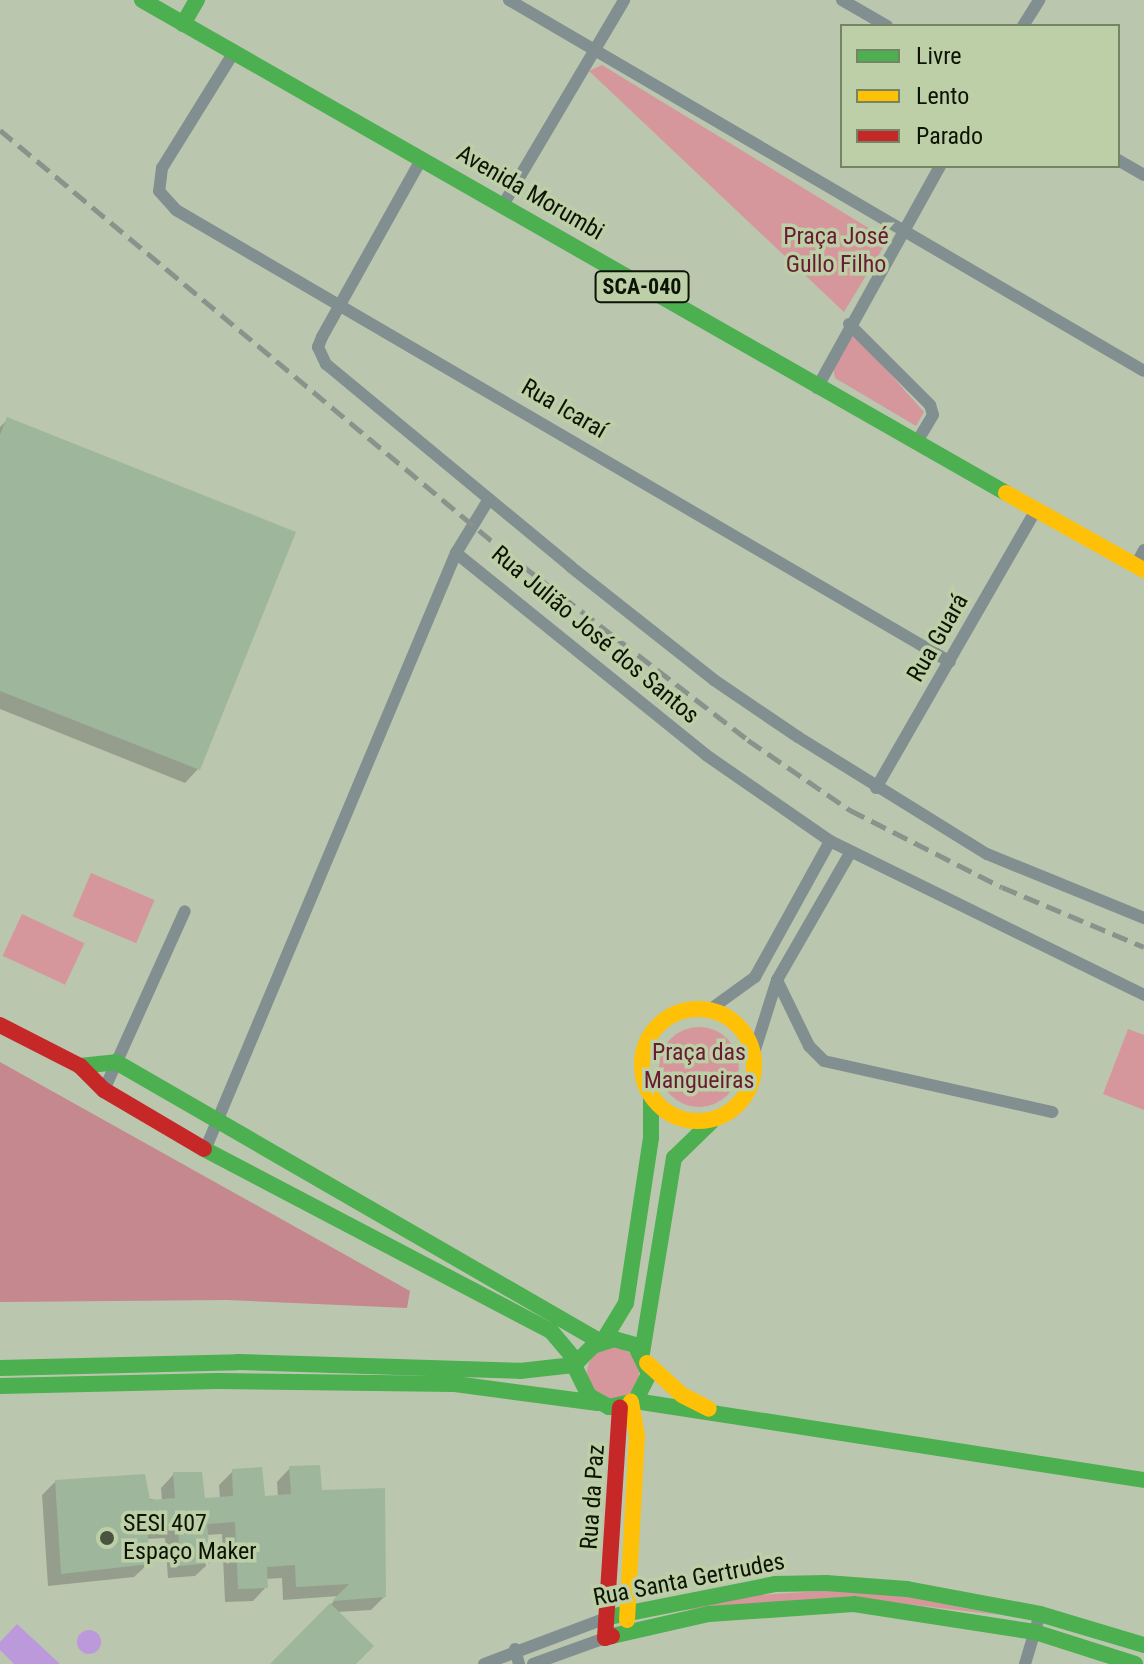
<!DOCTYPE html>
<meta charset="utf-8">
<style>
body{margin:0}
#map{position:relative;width:1144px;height:1664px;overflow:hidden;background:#bbc6af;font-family:"Roboto Condensed",sans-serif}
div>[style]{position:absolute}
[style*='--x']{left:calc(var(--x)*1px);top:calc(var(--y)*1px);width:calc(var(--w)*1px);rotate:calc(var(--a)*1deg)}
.green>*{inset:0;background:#d6979c;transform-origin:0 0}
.round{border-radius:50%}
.forest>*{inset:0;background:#c6888f}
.water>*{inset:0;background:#bc99db}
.shadow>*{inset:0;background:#0003}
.building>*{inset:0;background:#9eb79c}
.street>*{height:12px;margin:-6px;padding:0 6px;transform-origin:6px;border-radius:6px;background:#818f90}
.fast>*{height:16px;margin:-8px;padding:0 8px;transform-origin:8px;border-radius:8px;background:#4caf50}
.slow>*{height:16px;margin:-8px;padding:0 8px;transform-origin:8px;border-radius:8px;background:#ffc107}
.slow>.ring{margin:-8px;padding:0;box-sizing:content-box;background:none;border:16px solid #ffc107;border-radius:50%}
.jam>*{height:16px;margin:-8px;padding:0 8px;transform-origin:8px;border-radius:8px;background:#c62828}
.rail>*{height:5px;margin-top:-2.5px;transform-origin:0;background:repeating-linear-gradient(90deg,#89938c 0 16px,transparent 0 24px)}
.dots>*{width:22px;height:22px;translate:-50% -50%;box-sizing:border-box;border:4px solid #bccfa6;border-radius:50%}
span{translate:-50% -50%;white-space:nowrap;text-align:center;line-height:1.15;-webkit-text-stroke:7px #bccfa6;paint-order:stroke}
.shield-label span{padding:2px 6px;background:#bccfa6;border:2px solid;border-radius:6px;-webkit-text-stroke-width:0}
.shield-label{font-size:22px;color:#0d1305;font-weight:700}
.street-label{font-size:24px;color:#0d1305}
.park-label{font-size:24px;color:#6a1b32}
.poi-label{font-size:24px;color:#0d1305}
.left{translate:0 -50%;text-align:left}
.legend{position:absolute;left:840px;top:24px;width:280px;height:144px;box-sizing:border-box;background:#bccfa6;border:2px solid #768466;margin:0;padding:10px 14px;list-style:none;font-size:24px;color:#0d1305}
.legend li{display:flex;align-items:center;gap:16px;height:40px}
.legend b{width:40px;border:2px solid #768466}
</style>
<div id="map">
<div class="green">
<div style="clip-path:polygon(602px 65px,880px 235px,884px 246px,844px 312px,589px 71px)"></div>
<div style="clip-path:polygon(854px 333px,924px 412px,916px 426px,835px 378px,833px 368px)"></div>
<div style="left:91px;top:873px;width:69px;height:47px;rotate:23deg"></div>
<div style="left:22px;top:914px;width:69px;height:46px;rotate:25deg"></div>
<div class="round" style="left:659px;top:1027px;width:80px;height:80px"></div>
<div style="clip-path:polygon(1128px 1029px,1144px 1035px,1144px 1110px,1103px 1094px)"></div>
<div class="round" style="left:587px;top:1347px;width:52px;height:52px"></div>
<div style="clip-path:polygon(837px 1590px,900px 1595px,999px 1615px,847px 1597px,673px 1611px,759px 1595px)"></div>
</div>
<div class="forest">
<div style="clip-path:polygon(0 1062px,410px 1291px,407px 1308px,227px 1300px,0 1302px)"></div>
</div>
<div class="water">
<div style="clip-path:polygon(17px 1624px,59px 1663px,59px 1664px,14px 1664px,0 1650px,0 1642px)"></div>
<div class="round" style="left:77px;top:1630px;width:24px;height:24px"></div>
</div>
<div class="shadow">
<div style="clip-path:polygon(8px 419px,294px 533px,198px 769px,185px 783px,0 709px,0 427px)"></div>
<div style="clip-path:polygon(290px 1468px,320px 1492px,384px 1597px,371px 1610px,337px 1612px,354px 1664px,273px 1664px,339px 1596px,283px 1600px,282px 1578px,266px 1579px,266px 1587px,253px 1601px,225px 1602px,222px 1534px,206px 1535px,209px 1563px,195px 1576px,168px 1578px,165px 1538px,146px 1539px,148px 1564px,134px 1577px,48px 1586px,42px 1495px,55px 1482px,162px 1501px,161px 1488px,174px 1474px,203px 1500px,220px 1499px,219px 1485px,233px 1471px,263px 1498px,278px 1497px,277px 1482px)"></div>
</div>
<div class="building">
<div style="clip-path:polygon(7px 417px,296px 532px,200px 770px,0 691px,0 435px)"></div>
<div style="clip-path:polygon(320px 1465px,322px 1490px,385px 1488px,386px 1597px,332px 1601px,349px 1584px,296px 1587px,295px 1565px,267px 1567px,268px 1588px,238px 1589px,235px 1522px,207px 1524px,211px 1563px,180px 1566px,178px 1526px,147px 1527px,150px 1564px,61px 1574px,55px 1480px,145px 1474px,150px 1500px,175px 1498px,173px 1472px,202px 1472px,205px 1498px,233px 1496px,232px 1469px,262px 1467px,265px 1496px,291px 1494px,289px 1466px)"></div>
<div style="clip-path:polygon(330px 1603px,374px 1646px,356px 1664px,270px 1664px)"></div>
</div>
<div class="street">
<div style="--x:509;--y:0;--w:735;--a:30.3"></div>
<div style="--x:842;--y:0;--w:52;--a:30"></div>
<div style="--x:1023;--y:26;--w:31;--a:-58"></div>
<div style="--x:234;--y:52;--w:137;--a:121.8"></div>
<div style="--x:162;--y:168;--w:23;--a:97"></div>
<div style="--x:159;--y:191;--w:25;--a:48"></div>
<div style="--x:176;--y:210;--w:896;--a:30.28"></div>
<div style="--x:422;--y:158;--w:205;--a:119.2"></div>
<div style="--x:322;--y:337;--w:11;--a:112"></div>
<div style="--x:318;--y:347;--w:19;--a:65"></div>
<div style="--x:326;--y:364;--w:318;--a:39.6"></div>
<div style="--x:571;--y:567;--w:182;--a:38.3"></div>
<div style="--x:714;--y:680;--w:102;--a:34.2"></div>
<div style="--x:798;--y:737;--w:222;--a:31.8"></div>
<div style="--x:987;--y:854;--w:170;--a:22.2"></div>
<div style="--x:1118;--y:160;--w:30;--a:30"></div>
<div style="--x:503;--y:205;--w:238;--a:-59.4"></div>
<div style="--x:849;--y:324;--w:115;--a:45"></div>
<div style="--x:930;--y:405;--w:10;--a:73"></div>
<div style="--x:933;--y:415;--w:31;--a:121"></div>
<div style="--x:817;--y:388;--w:254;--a:-61"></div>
<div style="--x:456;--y:553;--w:63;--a:-58.6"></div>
<div style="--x:1136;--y:565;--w:17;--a:-62"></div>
<div style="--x:876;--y:788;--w:321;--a:-60.1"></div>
<div style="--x:777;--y:980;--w:73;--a:64.1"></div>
<div style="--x:809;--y:1046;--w:21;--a:45"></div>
<div style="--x:824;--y:1061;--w:234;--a:12.6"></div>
<div style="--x:708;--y:1011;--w:58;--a:-35.9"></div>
<div style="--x:755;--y:977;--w:155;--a:-61.1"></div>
<div style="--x:753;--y:1056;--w:80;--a:-72.5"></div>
<div style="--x:777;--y:980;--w:146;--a:-60.1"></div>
<div style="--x:104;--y:1090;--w:196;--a:-65.7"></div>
<div style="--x:205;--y:1150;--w:648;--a:-67.2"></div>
<div style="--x:456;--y:553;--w:321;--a:38.9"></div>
<div style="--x:706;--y:755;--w:151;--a:34.7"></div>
<div style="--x:830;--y:841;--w:350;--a:26.1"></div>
<div style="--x:515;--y:1649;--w:16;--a:75"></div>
<div style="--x:484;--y:1664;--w:134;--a:-20.6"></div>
<div style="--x:533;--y:1664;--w:77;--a:-19.9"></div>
<div style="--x:1025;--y:1664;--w:52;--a:-73.3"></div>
</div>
<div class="fast">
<div style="--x:142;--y:0;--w:995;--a:29.71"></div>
<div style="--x:183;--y:24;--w:28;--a:-60"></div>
<div style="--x:80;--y:1066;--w:36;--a:-6"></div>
<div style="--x:116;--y:1062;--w:560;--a:30"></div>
<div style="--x:204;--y:1149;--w:392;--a:27.7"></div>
<div style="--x:551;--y:1331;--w:39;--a:50"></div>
<div style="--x:614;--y:1339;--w:22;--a:16"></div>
<div style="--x:635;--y:1345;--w:32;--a:64"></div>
<div style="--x:649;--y:1374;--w:30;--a:117"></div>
<div style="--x:635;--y:1401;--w:27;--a:167"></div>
<div style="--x:609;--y:1407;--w:23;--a:-151"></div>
<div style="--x:589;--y:1396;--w:34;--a:-116"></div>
<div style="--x:574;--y:1365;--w:27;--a:-45"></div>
<div style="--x:593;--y:1346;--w:22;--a:-18"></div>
<div style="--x:603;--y:1341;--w:44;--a:-58.8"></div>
<div style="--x:626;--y:1303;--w:168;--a:-81.4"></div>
<div style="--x:651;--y:1137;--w:39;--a:-90"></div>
<div style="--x:642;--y:1353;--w:198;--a:-80.7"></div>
<div style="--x:674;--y:1158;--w:52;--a:-44.2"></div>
<div style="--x:0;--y:1368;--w:238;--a:-1.4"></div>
<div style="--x:238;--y:1362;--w:282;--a:1.8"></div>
<div style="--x:520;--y:1371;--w:54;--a:-6.3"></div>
<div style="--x:0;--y:1386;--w:218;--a:-1.3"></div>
<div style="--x:218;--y:1381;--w:237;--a:0.7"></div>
<div style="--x:455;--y:1384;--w:144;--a:7.6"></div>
<div style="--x:635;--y:1401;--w:515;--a:8.82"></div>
<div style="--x:609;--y:1617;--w:169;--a:-11.2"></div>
<div style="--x:775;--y:1584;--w:51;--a:-1.1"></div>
<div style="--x:826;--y:1583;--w:81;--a:4.2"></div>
<div style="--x:907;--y:1589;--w:135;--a:10.6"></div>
<div style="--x:1040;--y:1614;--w:109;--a:16.6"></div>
<div style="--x:612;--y:1636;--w:99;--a:-12.8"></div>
<div style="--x:709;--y:1614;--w:145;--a:-3.9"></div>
<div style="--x:854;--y:1604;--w:183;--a:8.8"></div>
<div style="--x:1035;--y:1632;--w:105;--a:17.7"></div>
</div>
<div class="slow">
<div style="--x:1006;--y:493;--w:158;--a:29.2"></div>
<div class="ring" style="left:642px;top:1009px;width:96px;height:96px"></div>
<div style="--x:647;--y:1363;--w:47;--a:42.4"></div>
<div style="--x:682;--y:1395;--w:30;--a:27"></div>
<div style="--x:627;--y:1620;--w:184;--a:-86.9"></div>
<div style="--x:637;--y:1436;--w:35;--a:-100"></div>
</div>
<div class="jam">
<div style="--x:0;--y:1025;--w:90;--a:27.1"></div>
<div style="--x:80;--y:1066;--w:34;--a:45"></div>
<div style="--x:104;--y:1090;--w:116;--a:30.5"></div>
<div style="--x:612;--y:1636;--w:7;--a:164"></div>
<div style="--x:605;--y:1638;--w:231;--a:-86.3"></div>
</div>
<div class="rail">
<div style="--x:0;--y:130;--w:658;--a:39.88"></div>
<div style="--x:505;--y:552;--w:307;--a:37.7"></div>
<div style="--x:748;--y:740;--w:124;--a:34.5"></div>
<div style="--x:850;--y:810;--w:170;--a:26.9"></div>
<div style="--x:1002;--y:887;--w:154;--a:22.9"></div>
</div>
<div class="dots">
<div style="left:107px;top:1538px;background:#4a5240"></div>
</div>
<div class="shield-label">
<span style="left:642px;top:287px">SCA-040</span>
</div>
<div class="street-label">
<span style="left:530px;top:193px;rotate:30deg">Avenida Morumbi</span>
<span style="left:564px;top:409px;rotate:30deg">Rua Icaraí</span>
<span style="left:595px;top:635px;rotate:40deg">Rua Julião José dos Santos</span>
<span style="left:938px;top:638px;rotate:-60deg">Rua Guará</span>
<span style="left:593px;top:1497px;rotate:-86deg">Rua da Paz</span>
<span style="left:689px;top:1580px;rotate:-11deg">Rua Santa Gertrudes</span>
</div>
<div class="park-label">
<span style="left:836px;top:251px">Praça José<br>Gullo Filho</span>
<span style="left:699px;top:1067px">Praça das<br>Mangueiras</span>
</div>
<div class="poi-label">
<span class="left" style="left:123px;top:1538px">SESI 407<br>Espaço Maker</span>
</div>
<ul class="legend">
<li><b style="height:10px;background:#4caf50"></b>Livre</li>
<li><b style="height:10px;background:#ffc107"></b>Lento</li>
<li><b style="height:10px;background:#c62828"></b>Parado</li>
</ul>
</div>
